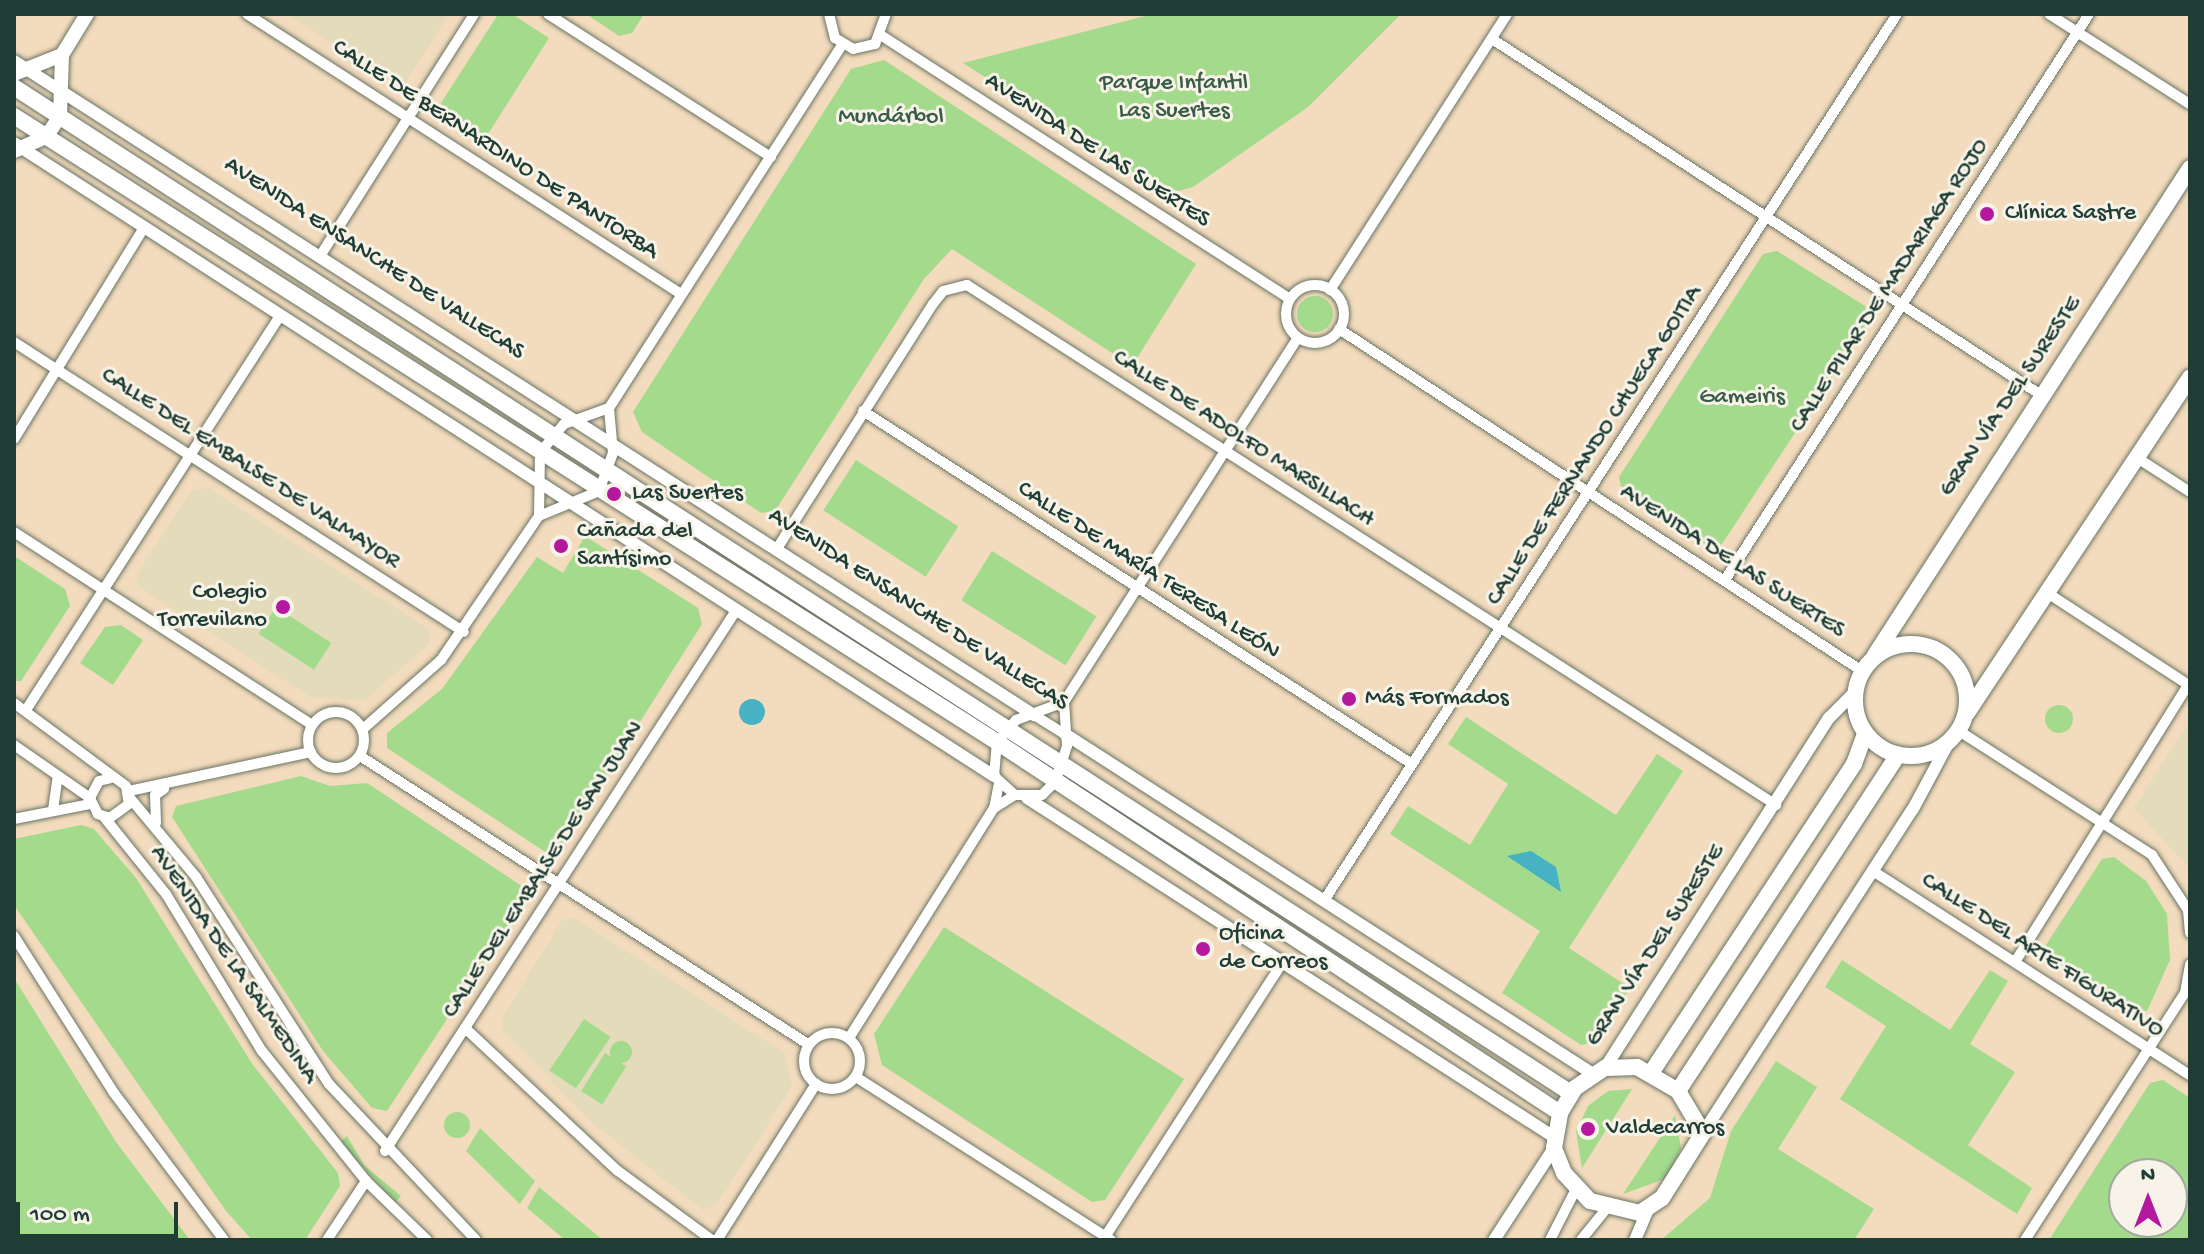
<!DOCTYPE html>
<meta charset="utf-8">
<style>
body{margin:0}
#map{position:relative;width:2204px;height:1254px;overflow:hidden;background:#f3dbbd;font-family:"Gochi Hand",sans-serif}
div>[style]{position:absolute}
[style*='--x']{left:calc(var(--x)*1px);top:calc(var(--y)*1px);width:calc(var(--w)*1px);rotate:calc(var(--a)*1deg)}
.built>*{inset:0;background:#e4dbba}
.green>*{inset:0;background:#a3da8c;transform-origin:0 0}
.round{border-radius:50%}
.water>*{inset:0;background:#46b2c3}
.roads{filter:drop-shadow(0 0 2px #697464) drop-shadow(0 0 2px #697464)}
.minor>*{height:10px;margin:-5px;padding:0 5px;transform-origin:5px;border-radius:5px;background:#fff}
.minor>.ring{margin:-5px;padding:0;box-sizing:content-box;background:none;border:10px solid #fff;border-radius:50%}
.tertiary>*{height:12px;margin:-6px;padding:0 6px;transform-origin:6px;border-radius:6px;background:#fff}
.secondary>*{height:14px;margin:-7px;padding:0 7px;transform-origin:7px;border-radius:7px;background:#fff}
.primary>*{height:16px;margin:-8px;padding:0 8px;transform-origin:8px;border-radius:8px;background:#fff}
.primary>.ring{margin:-8px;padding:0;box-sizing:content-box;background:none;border:16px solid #fff;border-radius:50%}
.dots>*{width:22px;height:22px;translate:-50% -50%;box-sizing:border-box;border:4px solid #f7f3e8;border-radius:50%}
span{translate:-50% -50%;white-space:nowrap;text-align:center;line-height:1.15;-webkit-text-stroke:6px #f7f3e8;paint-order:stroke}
.park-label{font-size:24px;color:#395c46}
.street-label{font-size:24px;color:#1f3d34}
.poi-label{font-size:24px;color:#1f3d34}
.left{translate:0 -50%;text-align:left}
.right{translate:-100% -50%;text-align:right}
.frame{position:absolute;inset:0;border:16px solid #1f3d34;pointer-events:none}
.north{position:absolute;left:2108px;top:1158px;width:80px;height:80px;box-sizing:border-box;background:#f7f3e8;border:2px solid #a1aaa0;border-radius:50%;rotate:0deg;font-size:22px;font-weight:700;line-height:32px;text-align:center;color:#1f3d34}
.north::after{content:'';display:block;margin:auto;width:28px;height:36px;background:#b5179e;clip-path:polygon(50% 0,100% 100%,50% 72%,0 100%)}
.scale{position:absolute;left:16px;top:1202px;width:162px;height:36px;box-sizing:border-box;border:4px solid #1f3d34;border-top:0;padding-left:10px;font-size:24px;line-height:28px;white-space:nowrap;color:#1f3d34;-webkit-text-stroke:6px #f7f3e8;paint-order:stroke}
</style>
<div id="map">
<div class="built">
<div style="clip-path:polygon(288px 14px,449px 14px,406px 82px,395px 84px)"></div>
<div style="clip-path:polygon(208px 488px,429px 629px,430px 643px,365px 700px,312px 698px,138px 586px,137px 575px,192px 490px)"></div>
<div style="clip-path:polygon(2190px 722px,2190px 869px,2134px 808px)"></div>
<div style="clip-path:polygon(575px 918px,784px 1053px,792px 1086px,716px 1206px,702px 1209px,595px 1125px,502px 1030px,503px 1017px,562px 920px)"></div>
</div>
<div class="green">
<div style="clip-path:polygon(512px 14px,549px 38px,483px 142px,443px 115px,441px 103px,497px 16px)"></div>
<div style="clip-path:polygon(586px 14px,644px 14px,632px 33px,619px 36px)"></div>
<div style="clip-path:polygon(1153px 14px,1401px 14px,1308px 107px,1193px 187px,1167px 194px,963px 63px)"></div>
<div style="clip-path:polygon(884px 60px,1196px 264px,1132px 366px,952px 249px,924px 279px,775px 511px,761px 513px,642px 432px,633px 412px,851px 69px)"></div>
<div style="clip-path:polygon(1777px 251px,1865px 306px,1869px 320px,1722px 544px,1710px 547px,1622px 491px,1619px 477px,1763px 254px)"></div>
<div class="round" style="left:1297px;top:296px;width:36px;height:36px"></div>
<div style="left:856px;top:460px;width:122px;height:60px;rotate:33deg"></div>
<div style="clip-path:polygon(585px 536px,698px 608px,702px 624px,560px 848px,547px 853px,387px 748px,387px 733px,442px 689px,537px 557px,563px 573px)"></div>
<div style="left:992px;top:551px;width:123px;height:58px;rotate:32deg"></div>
<div style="clip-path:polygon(14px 556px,65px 589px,70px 606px,21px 681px,14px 681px)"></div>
<div style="left:276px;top:607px;width:66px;height:32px;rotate:33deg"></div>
<div style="clip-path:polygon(121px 625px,143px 640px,113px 685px,80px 663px,105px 627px)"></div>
<div class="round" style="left:2045px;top:705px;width:28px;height:28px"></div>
<div style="clip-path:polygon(1466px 717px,1616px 815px,1657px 754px,1683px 771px,1569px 948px,1630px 988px,1594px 1042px,1581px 1045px,1502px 993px,1540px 931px,1390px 834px,1408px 806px,1470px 845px,1508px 784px,1448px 744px)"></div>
<div style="clip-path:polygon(301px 776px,330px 786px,367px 783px,523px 887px,526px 898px,387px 1111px,372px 1108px,323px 1051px,172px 817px,176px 806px)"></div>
<div style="clip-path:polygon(81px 825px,94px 829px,136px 878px,253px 1065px,338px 1173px,340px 1186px,305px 1240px,252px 1240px,226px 1211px,14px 905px,14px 839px)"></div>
<div style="clip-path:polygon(2114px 857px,2146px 881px,2167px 914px,2170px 960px,2147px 1011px,2136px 1012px,2052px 960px,2046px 945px,2102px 859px)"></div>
<div style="clip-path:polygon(944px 927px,1184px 1079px,1105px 1200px,1092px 1202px,882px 1065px,874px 1034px)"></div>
<div style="clip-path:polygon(1842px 960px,1950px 1030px,1990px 970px,2008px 981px,1970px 1044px,2015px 1072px,1968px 1145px,2032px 1188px,2017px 1214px,1840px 1099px,1886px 1026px,1825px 987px)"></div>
<div style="clip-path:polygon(14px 978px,116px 1142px,190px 1240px,14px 1240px)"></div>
<div style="left:584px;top:1019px;width:32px;height:62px;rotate:34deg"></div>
<div class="round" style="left:610px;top:1041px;width:22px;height:22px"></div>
<div style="left:605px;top:1053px;width:25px;height:45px;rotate:32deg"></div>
<div style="clip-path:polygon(1776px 1061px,1817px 1087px,1778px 1149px,1874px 1209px,1854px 1240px,1661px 1240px,1710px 1198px,1731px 1131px)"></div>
<div style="clip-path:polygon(evenodd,2163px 1080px,2190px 1098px,2190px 1240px,2049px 1240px,2150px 1083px,2163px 1080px,2124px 1174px,2172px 1174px,2172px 1222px,2124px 1222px,2124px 1174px)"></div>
<div style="clip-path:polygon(1632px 1089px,1582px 1168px,1576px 1131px,1588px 1106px,1608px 1091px)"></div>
<div class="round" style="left:444px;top:1112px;width:26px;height:26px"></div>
<div style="clip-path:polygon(1675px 1115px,1681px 1148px,1667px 1178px,1623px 1194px)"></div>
<div style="clip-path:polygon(480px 1128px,535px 1181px,520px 1204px,466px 1151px)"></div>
<div style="clip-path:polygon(347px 1136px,364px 1165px,401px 1196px,395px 1203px,340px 1142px)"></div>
<div style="clip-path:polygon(539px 1187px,598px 1236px,603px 1240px,565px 1240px,527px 1208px)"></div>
</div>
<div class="water">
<div class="round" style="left:739px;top:699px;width:26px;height:26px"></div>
<div style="clip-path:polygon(1531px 851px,1556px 867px,1561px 892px,1507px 856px)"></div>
</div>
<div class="roads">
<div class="minor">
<div style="--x:247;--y:14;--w:516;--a:32.83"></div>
<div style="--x:548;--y:14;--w:265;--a:32.7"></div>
<div style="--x:829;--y:14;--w:25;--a:76"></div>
<div style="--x:835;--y:38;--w:21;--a:31"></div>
<div style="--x:853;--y:49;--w:23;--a:-13"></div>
<div style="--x:875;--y:44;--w:32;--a:-70"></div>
<div style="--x:2049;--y:14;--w:167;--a:32.6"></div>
<div style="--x:882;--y:36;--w:485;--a:32.8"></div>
<div style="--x:1492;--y:39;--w:654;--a:32.96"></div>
<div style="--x:322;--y:253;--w:283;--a:-57.5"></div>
<div class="ring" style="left:1286px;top:285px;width:48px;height:48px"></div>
<div style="--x:1330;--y:290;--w:328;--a:-57.3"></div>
<div style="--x:1339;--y:329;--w:625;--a:33.18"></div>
<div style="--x:14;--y:342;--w:535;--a:32.8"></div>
<div style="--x:609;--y:408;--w:431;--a:-57.3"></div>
<div style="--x:863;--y:411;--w:653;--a:32.74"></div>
<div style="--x:14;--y:439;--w:246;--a:-58.4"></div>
<div style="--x:2139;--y:459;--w:61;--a:32.9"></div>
<div style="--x:14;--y:532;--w:355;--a:32.9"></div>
<div style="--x:778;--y:547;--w:288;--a:-57.5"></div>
<div style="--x:933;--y:304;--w:16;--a:-52"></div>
<div style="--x:943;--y:291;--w:25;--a:-14"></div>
<div style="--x:967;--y:285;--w:962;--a:32.73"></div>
<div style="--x:1725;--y:580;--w:673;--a:-57.25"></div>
<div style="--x:2049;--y:594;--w:168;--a:33.1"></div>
<div style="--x:1064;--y:702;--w:44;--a:86.1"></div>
<div style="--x:1067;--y:746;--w:38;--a:108"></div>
<div style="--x:1055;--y:782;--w:18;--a:135"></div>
<div style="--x:1042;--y:795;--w:27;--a:180"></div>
<div style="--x:1015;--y:795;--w:28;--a:-138"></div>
<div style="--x:994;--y:776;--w:34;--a:-85"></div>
<div style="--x:997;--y:742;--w:29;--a:-49"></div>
<div style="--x:1016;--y:720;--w:51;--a:-20.6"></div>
<div style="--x:1064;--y:702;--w:433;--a:-57.3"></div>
<div style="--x:14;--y:703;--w:139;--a:36.5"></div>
<div style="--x:126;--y:786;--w:18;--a:81"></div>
<div style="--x:129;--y:804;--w:24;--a:144"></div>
<div style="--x:110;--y:818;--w:13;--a:-162"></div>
<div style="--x:98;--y:814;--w:18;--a:-117"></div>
<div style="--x:90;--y:798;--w:19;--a:-62"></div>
<div style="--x:99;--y:781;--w:12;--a:-14"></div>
<div style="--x:26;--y:710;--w:467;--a:-57.2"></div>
<div class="ring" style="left:308px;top:712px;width:46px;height:46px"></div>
<div style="--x:1034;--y:715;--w:36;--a:32"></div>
<div style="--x:363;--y:729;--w:104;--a:-41.5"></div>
<div style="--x:441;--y:660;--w:174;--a:-55.8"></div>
<div style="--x:539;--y:516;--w:65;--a:-22.6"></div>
<div style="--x:599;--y:491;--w:40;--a:-69.8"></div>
<div style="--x:613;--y:453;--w:45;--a:-95.1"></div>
<div style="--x:609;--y:408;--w:48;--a:160.4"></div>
<div style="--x:564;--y:424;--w:38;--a:130"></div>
<div style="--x:540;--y:453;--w:63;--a:90.9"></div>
<div style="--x:1959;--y:731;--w:229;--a:32.7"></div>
<div style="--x:2152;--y:855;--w:66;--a:56.8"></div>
<div style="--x:2188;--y:910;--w:23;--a:85"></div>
<div style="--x:14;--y:745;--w:93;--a:34.9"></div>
<div style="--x:360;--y:756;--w:533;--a:32.74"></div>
<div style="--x:999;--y:783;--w:25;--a:101"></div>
<div style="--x:994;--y:808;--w:25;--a:-32"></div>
<div style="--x:129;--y:791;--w:186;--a:-12.1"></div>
<div style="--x:130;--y:798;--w:103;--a:50.1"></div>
<div style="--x:196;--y:877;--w:246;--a:57.3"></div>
<div style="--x:329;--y:1084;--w:214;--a:46.7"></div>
<div style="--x:53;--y:810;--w:34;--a:-82"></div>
<div style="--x:104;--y:817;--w:99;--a:51.2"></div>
<div style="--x:166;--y:894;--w:184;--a:58.6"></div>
<div style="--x:262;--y:1051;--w:166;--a:51.3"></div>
<div style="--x:366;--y:1181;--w:85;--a:44"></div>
<div style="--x:14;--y:819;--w:77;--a:-11.2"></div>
<div style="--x:156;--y:823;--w:28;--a:-92"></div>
<div style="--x:155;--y:795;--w:11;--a:-34"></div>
<div style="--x:1873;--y:871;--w:377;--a:32.8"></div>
<div style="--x:1325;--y:899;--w:1054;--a:-57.12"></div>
<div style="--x:14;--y:936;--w:186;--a:57.5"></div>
<div style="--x:114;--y:1093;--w:184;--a:53.2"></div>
<div style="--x:2015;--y:962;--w:327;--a:-58"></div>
<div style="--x:465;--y:1028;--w:209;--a:43.1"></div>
<div style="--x:618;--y:1171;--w:117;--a:36.3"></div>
<div class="ring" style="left:804px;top:1033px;width:46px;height:46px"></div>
<div style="--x:849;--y:1038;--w:272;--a:-57.8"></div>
<div style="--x:856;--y:1077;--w:303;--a:32.6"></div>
<div style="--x:385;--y:1151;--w:643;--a:-57"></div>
<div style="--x:327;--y:1240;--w:71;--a:-56.5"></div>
<div style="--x:717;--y:1240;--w:185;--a:-57.6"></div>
<div style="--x:1103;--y:1240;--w:326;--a:-57.1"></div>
<div style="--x:1550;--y:1240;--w:57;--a:-63"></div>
<div style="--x:1581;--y:1240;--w:41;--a:-50.9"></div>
<div style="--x:2025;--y:1240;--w:294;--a:-57.1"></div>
<div style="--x:2185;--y:993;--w:29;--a:-80"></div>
</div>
<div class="tertiary">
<div style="--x:14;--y:61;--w:1212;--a:32.67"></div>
<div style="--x:14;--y:143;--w:1167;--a:32.86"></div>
<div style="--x:1065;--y:734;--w:628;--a:32.78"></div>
<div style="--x:1027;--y:798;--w:627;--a:32.75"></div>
<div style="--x:1605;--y:1068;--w:416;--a:-57.4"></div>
<div style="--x:1829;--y:718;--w:37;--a:-45"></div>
<div style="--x:1703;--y:1133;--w:386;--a:-57.1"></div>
<div style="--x:1913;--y:809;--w:78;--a:-61.8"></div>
<div style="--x:1494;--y:1240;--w:110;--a:-56.9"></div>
<div style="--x:1635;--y:1240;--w:33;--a:-67"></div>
</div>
<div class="secondary">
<div style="--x:14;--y:74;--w:52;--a:-21.6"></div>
<div style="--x:14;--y:151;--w:35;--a:-24"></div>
<div style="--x:46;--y:137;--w:25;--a:-56"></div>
<div style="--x:60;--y:116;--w:61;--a:-88.1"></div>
<div style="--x:62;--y:55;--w:48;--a:-58.6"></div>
</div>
<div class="primary">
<div style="--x:14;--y:87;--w:1854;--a:32.87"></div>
<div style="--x:14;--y:116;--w:1165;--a:32.49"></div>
<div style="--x:997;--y:742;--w:674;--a:33.38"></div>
<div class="ring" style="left:1855px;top:644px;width:96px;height:96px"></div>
<div style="--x:1875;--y:655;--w:580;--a:-57.1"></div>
<div style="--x:1967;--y:713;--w:403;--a:-56.4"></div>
<div style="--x:1637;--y:1067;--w:48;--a:30.3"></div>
<div style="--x:1678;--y:1091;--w:49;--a:59.2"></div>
<div style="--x:1703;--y:1133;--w:77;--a:122.2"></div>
<div style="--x:1662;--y:1198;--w:27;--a:146"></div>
<div style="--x:1640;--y:1213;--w:51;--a:-166.5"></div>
<div style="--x:1590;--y:1201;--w:38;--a:-133"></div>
<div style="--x:1564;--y:1173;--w:27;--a:-112"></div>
<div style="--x:1554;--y:1148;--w:36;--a:-80"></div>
<div style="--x:1560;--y:1113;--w:29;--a:-59"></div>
<div style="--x:1575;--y:1088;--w:36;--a:-34"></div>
<div style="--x:1605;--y:1068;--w:32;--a:-2"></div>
<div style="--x:1651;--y:1073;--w:370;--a:-56.7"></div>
<div style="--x:1854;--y:764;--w:32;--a:-70"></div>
<div style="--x:1678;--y:1091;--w:402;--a:-56.8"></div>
</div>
</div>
<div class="dots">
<div style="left:1987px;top:214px;background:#b5179e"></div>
<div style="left:614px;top:494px;background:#b5179e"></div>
<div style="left:561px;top:546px;background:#b5179e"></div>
<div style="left:283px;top:607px;background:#b5179e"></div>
<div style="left:1349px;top:699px;background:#b5179e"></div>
<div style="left:1203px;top:949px;background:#b5179e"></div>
<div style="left:1588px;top:1129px;background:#b5179e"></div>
</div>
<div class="park-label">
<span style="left:1174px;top:98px">Parque Infantil<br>Las Suertes</span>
<span style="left:891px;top:118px">Mundárbol</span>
<span style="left:1742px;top:398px">Gameiris</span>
</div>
<div class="street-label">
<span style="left:495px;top:150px;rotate:33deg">CALLE DE BERNARDINO DE PANTORBA</span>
<span style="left:1097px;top:151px;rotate:33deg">AVENIDA DE LAS SUERTES</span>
<span style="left:374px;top:259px;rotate:33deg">AVENIDA ENSANCHE DE VALLECAS</span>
<span style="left:1890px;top:286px;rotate:-57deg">CALLE PILAR DE MADARIAGA ROJO</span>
<span style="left:2011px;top:397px;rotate:-56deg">GRAN VÍA DEL SURESTE</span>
<span style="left:1243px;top:439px;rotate:33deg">CALLE DE ADOLFO MARSILLACH</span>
<span style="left:1595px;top:446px;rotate:-57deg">CALLE DE FERNANDO CHUECA GOITIA</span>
<span style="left:250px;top:469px;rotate:33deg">CALLE DEL EMBALSE DE VALMAYOR</span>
<span style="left:1732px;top:562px;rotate:33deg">AVENIDA DE LAS SUERTES</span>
<span style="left:1148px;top:571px;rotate:33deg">CALLE DE MARÍA TERESA LEÓN</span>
<span style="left:918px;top:610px;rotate:33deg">AVENIDA ENSANCHE DE VALLECAS</span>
<span style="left:544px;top:870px;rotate:-57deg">CALLE DEL EMBALSE DE SAN JUAN</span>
<span style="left:1656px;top:946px;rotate:-57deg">GRAN VÍA DEL SURESTE</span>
<span style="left:2042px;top:956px;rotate:33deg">CALLE DEL ARTE FIGURATIVO</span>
<span style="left:233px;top:965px;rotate:56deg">AVENIDA DE LA SALMEDINA</span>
</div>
<div class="poi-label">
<span class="left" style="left:2005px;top:214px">Clínica Sastre</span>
<span class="left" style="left:632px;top:494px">Las Suertes</span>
<span class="left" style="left:577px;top:546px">Cañada del<br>Santísimo</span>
<span class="right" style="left:267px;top:607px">Colegio<br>Torrevilano</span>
<span class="left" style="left:1365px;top:699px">Más Formados</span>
<span class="left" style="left:1219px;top:949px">Oficina<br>de Correos</span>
<span class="left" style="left:1606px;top:1129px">Valdecarros</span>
</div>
<div class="frame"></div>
<div class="north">N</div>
<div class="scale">100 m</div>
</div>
